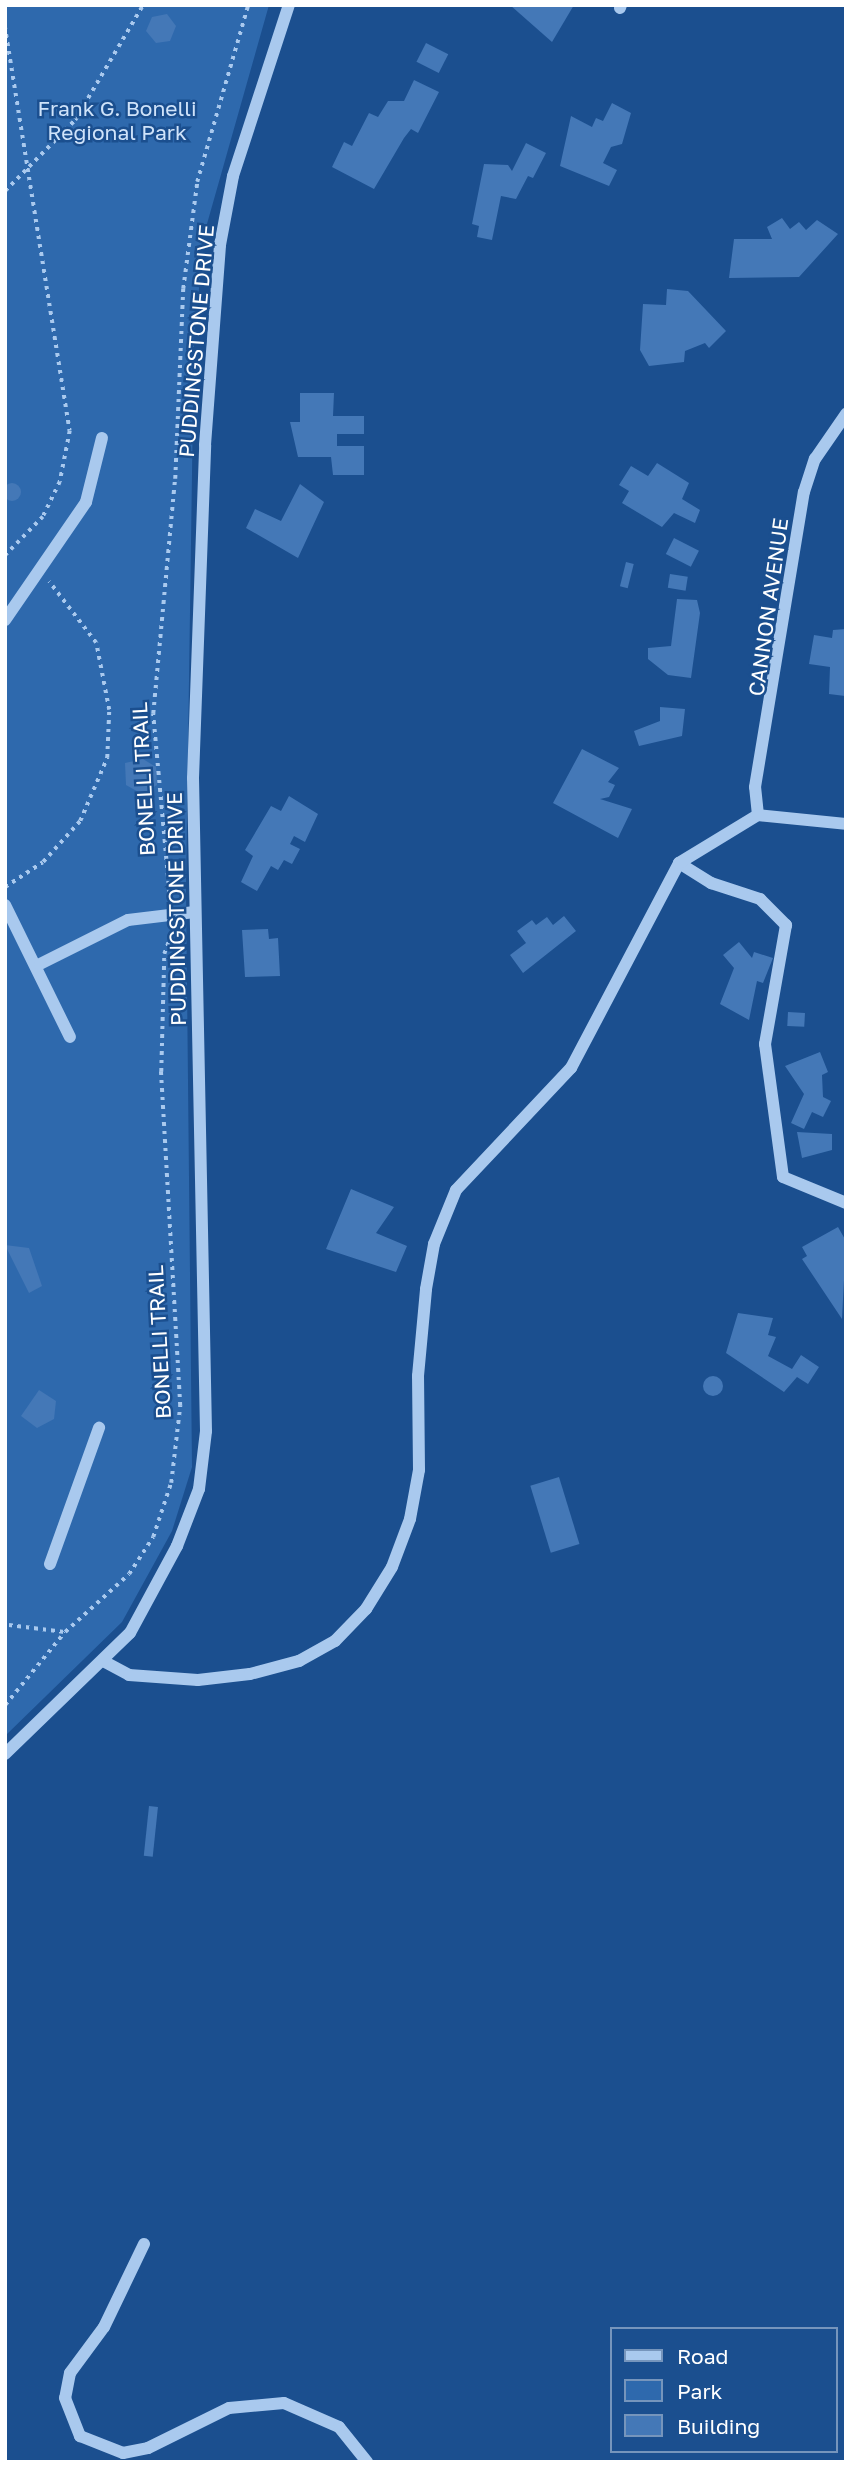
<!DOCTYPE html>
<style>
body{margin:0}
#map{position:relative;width:851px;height:2467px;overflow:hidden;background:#1b4f8f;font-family:"Golos Text",sans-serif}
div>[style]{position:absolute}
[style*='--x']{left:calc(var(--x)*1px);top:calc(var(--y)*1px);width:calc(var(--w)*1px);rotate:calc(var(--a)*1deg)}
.green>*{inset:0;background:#2e69ad}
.building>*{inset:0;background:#4478b7;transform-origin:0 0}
.round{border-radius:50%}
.path>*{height:3.5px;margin-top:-1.75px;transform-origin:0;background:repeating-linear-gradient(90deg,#a9c9ee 0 3.5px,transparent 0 8.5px)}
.minor>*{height:12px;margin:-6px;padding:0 6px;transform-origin:6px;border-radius:6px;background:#a9c9ee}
span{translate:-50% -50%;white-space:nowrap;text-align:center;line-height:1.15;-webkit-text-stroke:5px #1b4f8f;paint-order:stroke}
.park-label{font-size:21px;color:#cfe3fa}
.street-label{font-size:21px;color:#fff}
.frame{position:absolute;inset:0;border:7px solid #fff;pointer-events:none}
.legend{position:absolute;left:610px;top:2327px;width:228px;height:126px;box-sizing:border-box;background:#1b4f8f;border:2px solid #7695bc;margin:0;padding:9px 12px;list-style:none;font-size:21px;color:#fff}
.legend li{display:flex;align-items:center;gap:14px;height:35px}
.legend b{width:35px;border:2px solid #7695bc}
</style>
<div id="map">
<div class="green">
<div style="clip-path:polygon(5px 5px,269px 5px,205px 231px,194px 336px,186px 888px,192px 1467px,172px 1531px,122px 1622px,5px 1736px)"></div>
</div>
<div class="building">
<div style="clip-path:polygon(510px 5px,574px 5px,552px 42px)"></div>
<div style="clip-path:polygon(167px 14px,176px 26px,170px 41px,156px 43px,146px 31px,152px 17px)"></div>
<div style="left:426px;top:43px;width:25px;height:21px;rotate:27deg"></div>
<div style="clip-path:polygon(414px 80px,439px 92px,418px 133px,411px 129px,404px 138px,374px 189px,332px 167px,344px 142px,352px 146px,369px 113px,378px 117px,388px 101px,404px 101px)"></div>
<div style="clip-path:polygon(612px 103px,631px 113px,622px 144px,611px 147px,603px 163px,617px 170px,609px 186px,560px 166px,571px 116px,592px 127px,596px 118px,603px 121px)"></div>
<div style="clip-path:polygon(526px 143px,546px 153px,533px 178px,528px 176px,516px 199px,501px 196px,492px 240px,477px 237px,479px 226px,472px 224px,484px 164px,508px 165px,512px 171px)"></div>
<div style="clip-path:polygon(782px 218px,790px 229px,799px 222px,806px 230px,817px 220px,838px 234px,799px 277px,729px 278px,734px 239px,772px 239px,767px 227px)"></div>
<div style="clip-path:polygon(667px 289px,688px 291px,726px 331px,709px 348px,705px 343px,685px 351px,684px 362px,649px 366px,640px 350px,643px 304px,666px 305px)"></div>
<div style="clip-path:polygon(300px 393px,334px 393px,333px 416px,364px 416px,364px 434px,337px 434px,337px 446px,364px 446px,364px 475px,333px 475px,331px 457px,298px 457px,290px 422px,300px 422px)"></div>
<div style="clip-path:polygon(657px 463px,689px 483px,682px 499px,700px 510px,695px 523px,674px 513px,662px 527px,622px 503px,629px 491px,619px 485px,631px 466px,648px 476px)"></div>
<div class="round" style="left:3px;top:483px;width:18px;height:18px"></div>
<div style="clip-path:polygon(300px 484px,324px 502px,298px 558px,246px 528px,255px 509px,281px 521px)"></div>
<div style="left:674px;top:538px;width:28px;height:18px;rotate:27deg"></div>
<div style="left:626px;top:562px;width:8px;height:25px;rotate:14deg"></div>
<div style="left:670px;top:574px;width:18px;height:14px;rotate:9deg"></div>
<div style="clip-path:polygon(677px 599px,697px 600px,700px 613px,691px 678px,668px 675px,648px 659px,648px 648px,671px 646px)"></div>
<div style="clip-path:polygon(846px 629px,846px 692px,845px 696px,829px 694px,830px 667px,809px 664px,814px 635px,832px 638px,833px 630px)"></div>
<div style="clip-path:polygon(660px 707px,685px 709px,682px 736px,639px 746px,634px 731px,660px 721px)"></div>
<div style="clip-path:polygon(582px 749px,619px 768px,608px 782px,615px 785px,609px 797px,600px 799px,632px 809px,618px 838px,553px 803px)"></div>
<div style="clip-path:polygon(143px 759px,156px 767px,157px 785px,142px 794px,126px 785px,125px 763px)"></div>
<div style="clip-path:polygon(289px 796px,318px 814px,305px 842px,294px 836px,290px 844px,300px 849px,292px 864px,284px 860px,278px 870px,271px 866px,257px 891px,241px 882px,253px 856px,245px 850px,271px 806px,281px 811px)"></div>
<div style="clip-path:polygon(564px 916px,576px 931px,523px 973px,510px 955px,526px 943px,517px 931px,532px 920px,536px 925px,547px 917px,553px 925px)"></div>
<div style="clip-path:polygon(268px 929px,269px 939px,278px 938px,280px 976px,245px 977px,242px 930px)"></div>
<div style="clip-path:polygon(739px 942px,752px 958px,754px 952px,773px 958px,763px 983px,757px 981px,749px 1020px,720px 1004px,734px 968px,723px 955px)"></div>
<div style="left:788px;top:1012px;width:17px;height:14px;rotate:3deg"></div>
<div style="clip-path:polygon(820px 1052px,828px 1072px,822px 1075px,823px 1097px,831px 1101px,823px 1117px,812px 1112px,804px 1129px,791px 1123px,804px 1094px,785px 1066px)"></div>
<div style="clip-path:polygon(797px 1132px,832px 1134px,832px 1150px,802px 1158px)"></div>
<div style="clip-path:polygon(351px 1189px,394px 1207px,376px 1233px,407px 1246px,396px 1272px,326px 1249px)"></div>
<div style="clip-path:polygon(838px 1227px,846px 1241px,842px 1319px,802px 1259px,807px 1256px,802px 1247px)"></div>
<div style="clip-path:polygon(5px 1245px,29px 1248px,42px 1286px,29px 1293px)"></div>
<div style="clip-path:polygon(738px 1313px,773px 1318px,768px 1335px,776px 1337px,768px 1356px,792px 1369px,801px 1355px,819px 1367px,808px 1384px,797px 1377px,784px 1392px,726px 1353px)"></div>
<div class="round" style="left:703px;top:1376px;width:20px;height:20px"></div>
<div style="clip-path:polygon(39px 1390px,56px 1401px,54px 1419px,37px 1428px,21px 1416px)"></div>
<div style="left:559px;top:1477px;width:70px;height:30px;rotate:73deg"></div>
<div style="left:149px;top:1806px;width:9px;height:50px;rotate:6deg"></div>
</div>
<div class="path">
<div style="--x:5;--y:26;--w:410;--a:80.9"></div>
<div style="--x:70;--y:431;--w:52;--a:101.1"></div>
<div style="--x:60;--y:482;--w:39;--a:116"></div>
<div style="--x:43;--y:517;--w:54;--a:134.3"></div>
<div style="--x:5;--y:191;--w:100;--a:-45.4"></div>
<div style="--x:75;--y:120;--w:134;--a:-59.4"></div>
<div style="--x:5;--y:887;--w:45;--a:-33.3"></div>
<div style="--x:43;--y:862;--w:55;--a:-47.9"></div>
<div style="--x:80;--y:821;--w:69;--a:-66.8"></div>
<div style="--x:107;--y:758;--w:48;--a:-87.6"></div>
<div style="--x:109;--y:710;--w:68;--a:-101"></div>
<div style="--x:96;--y:643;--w:77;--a:-127.6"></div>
<div style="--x:170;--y:902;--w:189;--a:-95.2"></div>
<div style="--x:153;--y:714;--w:236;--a:-84.7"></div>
<div style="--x:175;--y:479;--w:190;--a:-87.6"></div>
<div style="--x:183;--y:289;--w:108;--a:-82.5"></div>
<div style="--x:197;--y:182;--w:184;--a:-73.9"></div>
<div style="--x:9;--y:1625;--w:56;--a:7.1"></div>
<div style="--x:5;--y:1705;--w:94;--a:-50.6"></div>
<div style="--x:65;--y:1632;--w:86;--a:-42.2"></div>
<div style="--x:129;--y:1574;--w:44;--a:-57"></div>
<div style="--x:153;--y:1537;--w:57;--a:-71.6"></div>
<div style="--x:171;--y:1483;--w:78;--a:-83.3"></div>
<div style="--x:180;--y:1406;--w:335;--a:-93.3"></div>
<div style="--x:161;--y:1072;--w:118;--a:-88.5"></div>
<div style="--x:164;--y:954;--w:29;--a:-70"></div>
</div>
<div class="minor">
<div style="--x:620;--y:8;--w:3;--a:-72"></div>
<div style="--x:5;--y:620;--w:143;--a:-55.5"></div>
<div style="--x:86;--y:502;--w:66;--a:-76"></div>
<div style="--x:758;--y:815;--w:28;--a:-96"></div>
<div style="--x:755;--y:787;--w:299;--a:-80.6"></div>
<div style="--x:804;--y:492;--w:35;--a:-72"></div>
<div style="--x:815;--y:459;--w:55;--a:-55.4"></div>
<div style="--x:679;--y:863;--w:38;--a:32"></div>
<div style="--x:711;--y:883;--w:52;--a:18.1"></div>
<div style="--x:760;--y:899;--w:37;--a:45"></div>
<div style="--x:786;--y:925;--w:121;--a:100"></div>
<div style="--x:765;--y:1044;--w:134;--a:82.3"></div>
<div style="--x:783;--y:1177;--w:68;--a:22.4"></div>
<div style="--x:5;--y:905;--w:147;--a:63.8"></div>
<div style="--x:40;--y:964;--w:98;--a:-26.6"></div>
<div style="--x:128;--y:920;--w:67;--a:-6.8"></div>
<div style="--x:50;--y:1564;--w:145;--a:-70.2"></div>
<div style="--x:105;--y:1662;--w:27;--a:28"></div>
<div style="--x:129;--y:1675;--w:69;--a:4.1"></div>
<div style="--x:198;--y:1680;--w:52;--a:-6.6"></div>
<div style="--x:250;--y:1674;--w:51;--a:-14.9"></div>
<div style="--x:299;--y:1661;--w:41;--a:-29.1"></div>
<div style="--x:335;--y:1641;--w:45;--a:-45.9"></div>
<div style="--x:366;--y:1609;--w:49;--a:-58.2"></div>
<div style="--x:392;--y:1567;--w:51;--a:-69.4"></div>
<div style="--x:410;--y:1519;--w:50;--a:-79.6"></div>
<div style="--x:419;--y:1470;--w:94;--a:-90.6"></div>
<div style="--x:418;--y:1376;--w:87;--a:-84.7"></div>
<div style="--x:426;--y:1289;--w:46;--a:-79.9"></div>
<div style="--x:434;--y:1244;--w:58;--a:-67.8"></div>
<div style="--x:456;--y:1190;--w:168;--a:-46.7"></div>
<div style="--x:571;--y:1068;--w:232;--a:-62.2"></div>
<div style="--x:679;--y:863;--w:92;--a:-31.3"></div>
<div style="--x:758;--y:815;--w:88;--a:5.8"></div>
<div style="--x:5;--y:1754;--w:174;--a:-44.1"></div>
<div style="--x:130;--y:1633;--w:99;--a:-61.6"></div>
<div style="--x:177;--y:1546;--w:61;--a:-68.9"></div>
<div style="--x:199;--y:1489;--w:58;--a:-83.1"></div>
<div style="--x:206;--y:1431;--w:653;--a:-91.14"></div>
<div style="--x:193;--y:778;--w:333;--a:-87.9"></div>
<div style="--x:205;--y:445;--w:201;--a:-85.7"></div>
<div style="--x:220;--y:245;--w:70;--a:-79.3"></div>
<div style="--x:233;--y:176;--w:180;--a:-71.9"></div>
<div style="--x:144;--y:2244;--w:92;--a:115.7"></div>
<div style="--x:104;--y:2327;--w:57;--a:126.5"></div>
<div style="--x:70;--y:2373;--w:25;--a:101"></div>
<div style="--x:65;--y:2398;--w:41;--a:68.5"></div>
<div style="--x:80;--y:2436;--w:46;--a:21.6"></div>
<div style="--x:123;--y:2453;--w:25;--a:-11"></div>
<div style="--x:148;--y:2448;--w:90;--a:-26.3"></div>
<div style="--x:229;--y:2408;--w:55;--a:-5.2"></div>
<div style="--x:284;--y:2403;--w:60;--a:23.6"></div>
<div style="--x:339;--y:2427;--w:45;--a:51.3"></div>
</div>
<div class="park-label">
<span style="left:117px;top:120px">Frank G. Bonelli<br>Regional Park</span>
</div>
<div class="street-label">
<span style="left:196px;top:341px;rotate:-85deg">PUDDINGSTONE DRIVE</span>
<span style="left:768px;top:607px;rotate:-82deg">CANNON AVENUE</span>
<span style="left:143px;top:779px;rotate:-93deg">BONELLI TRAIL</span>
<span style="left:176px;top:909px;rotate:-91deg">PUDDINGSTONE DRIVE</span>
<span style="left:159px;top:1342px;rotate:-93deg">BONELLI TRAIL</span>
</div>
<div class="frame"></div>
<ul class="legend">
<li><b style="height:9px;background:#a9c9ee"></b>Road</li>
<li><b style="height:19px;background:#2e69ad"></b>Park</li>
<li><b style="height:19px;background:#4478b7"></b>Building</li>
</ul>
</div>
